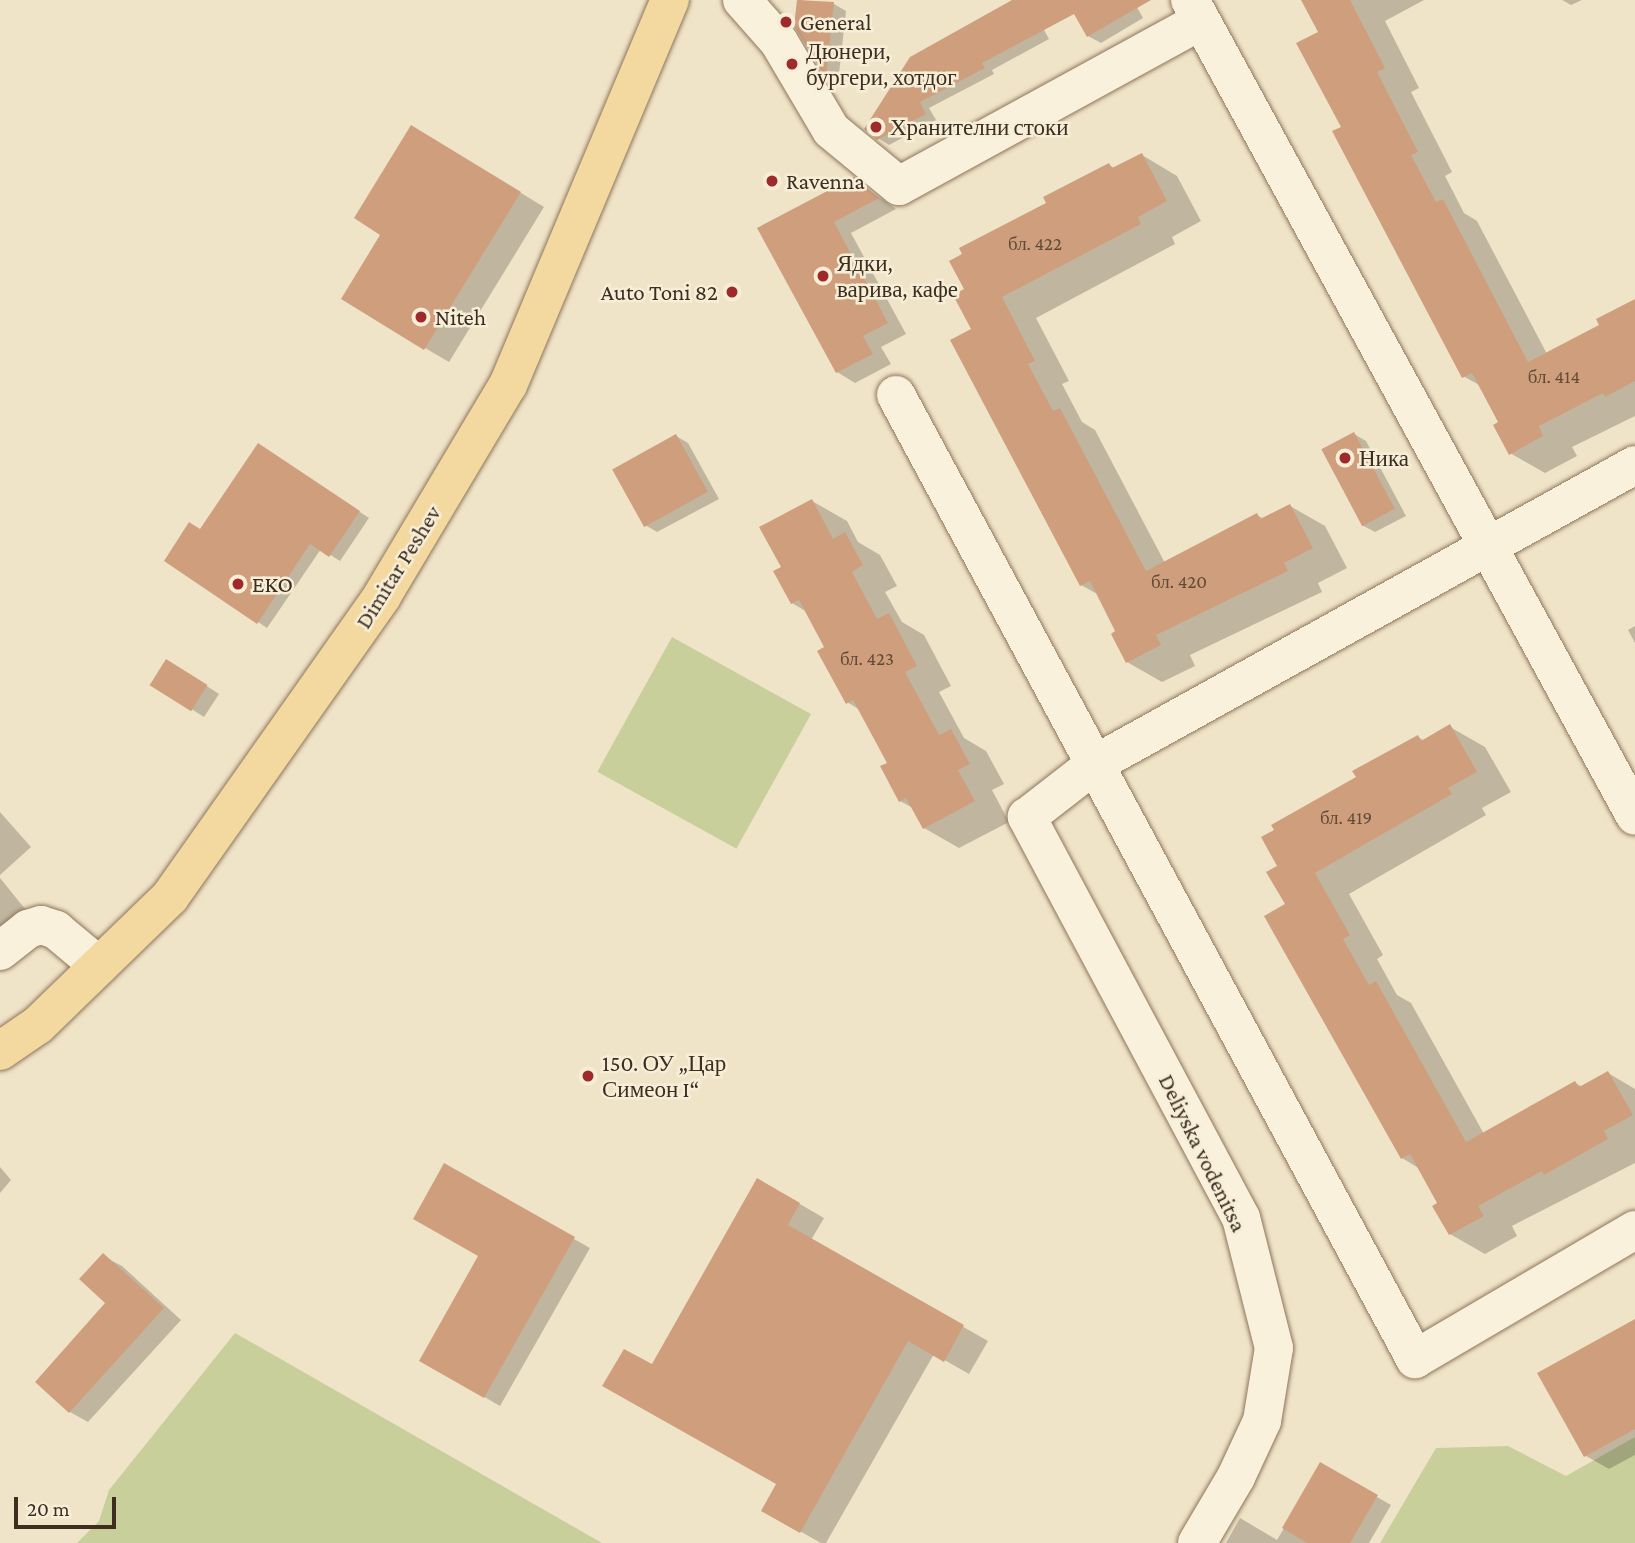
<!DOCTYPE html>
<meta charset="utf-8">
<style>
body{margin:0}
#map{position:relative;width:1635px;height:1543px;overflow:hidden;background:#f0e4c8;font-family:"Crimson Pro",serif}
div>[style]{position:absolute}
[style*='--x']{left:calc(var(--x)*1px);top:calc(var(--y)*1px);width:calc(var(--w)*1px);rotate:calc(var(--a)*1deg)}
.green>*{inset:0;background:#c9cf9b;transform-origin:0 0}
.shadow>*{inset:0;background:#0003}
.building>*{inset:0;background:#cf9f7d;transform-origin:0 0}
.roads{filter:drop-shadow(0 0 2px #8d765c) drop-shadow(0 0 2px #8d765c)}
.minor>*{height:38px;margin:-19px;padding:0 19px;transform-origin:19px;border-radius:19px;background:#faf1dc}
.major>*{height:38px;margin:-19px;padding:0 19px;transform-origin:19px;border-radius:19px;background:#f3d9a0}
.dots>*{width:19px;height:19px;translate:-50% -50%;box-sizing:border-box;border:4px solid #f7eed8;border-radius:50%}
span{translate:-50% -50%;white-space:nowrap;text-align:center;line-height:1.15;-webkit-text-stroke:5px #f7eed8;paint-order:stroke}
.number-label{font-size:19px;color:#624a37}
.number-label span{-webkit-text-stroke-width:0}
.poi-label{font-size:23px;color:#3d2e20}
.left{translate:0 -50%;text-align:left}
.right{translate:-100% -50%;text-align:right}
.street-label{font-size:23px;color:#3d2e20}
.scale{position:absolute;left:14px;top:1497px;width:102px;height:32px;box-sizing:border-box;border:4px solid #3d2e20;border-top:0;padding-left:9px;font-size:21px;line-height:24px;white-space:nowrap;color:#3d2e20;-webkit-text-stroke:5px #f7eed8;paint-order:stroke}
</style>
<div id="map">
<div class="green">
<div style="left:672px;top:637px;width:159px;height:154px;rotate:29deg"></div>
<div style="clip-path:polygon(235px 1333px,602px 1543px,77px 1543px,99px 1521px,109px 1490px)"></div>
<div style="clip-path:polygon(1635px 1437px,1635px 1543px,1380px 1543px,1436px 1448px,1508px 1446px,1566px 1476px)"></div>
</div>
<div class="shadow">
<div style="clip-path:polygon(799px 0,834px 4px,846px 11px,838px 83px,827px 77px,796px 26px)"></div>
<div style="clip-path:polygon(1016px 0,1030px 4px,1049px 39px,992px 70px,994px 74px,929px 108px,936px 120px,889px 145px,878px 138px)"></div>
<div style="clip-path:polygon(1068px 0,1133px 0,1143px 18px,1101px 43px,1088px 36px)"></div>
<div style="clip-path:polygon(1303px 0,1424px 0,1385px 21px,1419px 88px,1411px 92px,1452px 172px,1445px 176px,1464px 213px,1477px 221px,1547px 354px,1602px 325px,1635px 301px,1635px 416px,1572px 447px,1577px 456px,1545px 473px,1510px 453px,1500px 423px,1481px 386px,1463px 376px,1343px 127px,1320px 32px)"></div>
<div style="clip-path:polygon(1562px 0,1582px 0,1571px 5px)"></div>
<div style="clip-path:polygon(436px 141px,544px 207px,449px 362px,425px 348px)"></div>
<div style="clip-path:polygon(1142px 155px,1177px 176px,1201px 221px,1172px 237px,1175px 244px,1036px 318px,1069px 381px,1062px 384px,1082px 422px,1095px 430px,1165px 563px,1257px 515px,1264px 519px,1290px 506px,1325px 526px,1347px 568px,1318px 583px,1322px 592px,1190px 655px,1195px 666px,1162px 682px,1127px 662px,1118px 632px,1099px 595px,1081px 585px,973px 329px,967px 290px,1048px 204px,1109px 165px,1116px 169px)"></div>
<div style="clip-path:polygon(853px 179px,896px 209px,851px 233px,906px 334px,881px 347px,891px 364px,855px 383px,837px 372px,760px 229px)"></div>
<div style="clip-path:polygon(1354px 434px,1366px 441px,1406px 516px,1375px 532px,1362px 525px)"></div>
<div style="clip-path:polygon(676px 436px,688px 443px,719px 499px,657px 532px,645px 525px)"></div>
<div style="clip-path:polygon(268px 451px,369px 518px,340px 561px,321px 549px,267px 628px,258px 622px,201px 531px)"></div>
<div style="clip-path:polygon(812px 501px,847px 521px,858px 542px,880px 555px,897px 586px,885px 592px,902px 622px,924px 635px,951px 686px,939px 692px,964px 738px,986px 751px,1004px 784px,992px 790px,1009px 822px,959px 848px,924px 828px,913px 808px,900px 801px,889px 764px,860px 710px,847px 702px,827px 648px,807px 612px,792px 603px,783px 568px)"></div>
<div style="clip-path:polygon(1635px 626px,1635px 643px,1628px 630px)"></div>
<div style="clip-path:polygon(179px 668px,219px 694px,204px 717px,152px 684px)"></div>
<div style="clip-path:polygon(1450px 727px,1485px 747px,1511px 792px,1482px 808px,1486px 815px,1349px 894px,1383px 955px,1377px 959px,1397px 995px,1411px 1003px,1484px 1134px,1575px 1083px,1583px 1087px,1608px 1073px,1635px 1089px,1635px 1163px,1512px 1226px,1517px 1236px,1485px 1254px,1450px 1234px,1440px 1203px,1420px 1169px,1402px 1158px,1287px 905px,1279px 866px,1359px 778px,1418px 737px,1425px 741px)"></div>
<div style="clip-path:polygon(0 812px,31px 847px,0 875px)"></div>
<div style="clip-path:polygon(0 878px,30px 915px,0 941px)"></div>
<div style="clip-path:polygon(445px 1166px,590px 1248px,500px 1406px,421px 1360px,480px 1256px)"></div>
<div style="clip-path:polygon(0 1167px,11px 1180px,0 1193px)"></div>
<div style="clip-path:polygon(758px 1180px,824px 1218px,811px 1240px,988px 1341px,969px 1374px,934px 1354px,826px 1543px,821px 1543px,764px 1511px,779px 1484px,652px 1366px)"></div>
<div style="clip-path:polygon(103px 1256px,122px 1266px,181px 1320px,88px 1422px,70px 1412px,108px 1303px)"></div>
<div style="clip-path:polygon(1635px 1321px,1635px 1455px,1609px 1469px,1586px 1456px)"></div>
<div style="clip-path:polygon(1321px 1465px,1391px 1505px,1369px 1543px,1226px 1543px,1240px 1518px,1277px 1540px)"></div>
</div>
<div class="building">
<div style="clip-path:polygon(797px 0,834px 2px,826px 78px,794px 26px)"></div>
<div style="clip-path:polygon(1012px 0,1151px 0,1087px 37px,1074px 14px,982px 63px,985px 68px,920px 102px,926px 114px,877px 140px,864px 129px,910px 57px)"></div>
<div style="clip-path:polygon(1301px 0,1350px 0,1385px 68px,1377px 72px,1418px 152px,1411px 155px,1436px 202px,1443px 199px,1528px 362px,1599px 325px,1596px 319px,1635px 299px,1635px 381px,1605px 397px,1603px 393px,1539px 426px,1543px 436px,1509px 455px,1493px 425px,1498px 422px,1472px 373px,1462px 378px,1332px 131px,1341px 127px,1296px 43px,1318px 32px)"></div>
<div style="clip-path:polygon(411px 125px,521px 192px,424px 350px,341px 299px,380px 235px,354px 218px)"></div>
<div style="clip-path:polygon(1142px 153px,1167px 201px,1138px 217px,1141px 224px,1002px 297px,1035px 361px,1028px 364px,1053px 411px,1060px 408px,1146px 571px,1257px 513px,1260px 519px,1290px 504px,1313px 548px,1284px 563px,1288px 571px,1156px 635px,1161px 645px,1126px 663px,1111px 634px,1115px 631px,1090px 581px,1080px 586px,950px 340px,971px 329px,953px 295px,964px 289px,949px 261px,962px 254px,959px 248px,1046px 203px,1043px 197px,1109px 163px,1112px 168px)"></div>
<div style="clip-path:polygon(854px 177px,879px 198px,834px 222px,888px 323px,863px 336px,873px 354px,836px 373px,757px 228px)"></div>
<div style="left:1354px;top:432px;width:87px;height:37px;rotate:62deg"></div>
<div style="left:676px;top:434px;width:66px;height:73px;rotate:61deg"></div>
<div style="clip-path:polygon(258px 443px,360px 511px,329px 557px,310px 544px,257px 624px,164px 561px,189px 522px,200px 529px)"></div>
<div style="clip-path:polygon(812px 499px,833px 539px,845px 532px,863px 565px,852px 572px,877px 619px,889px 613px,917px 666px,905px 672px,939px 735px,951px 729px,970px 764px,958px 770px,975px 801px,923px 829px,906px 798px,899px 802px,880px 766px,887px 763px,853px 700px,846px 704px,817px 651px,824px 647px,799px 600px,791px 604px,773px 571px,781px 567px,759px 527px)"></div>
<div style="left:166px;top:659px;width:49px;height:31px;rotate:32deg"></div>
<div style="clip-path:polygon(1450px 724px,1477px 772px,1448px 788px,1452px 794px,1315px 873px,1350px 935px,1343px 939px,1369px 985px,1376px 981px,1466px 1142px,1575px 1081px,1579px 1087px,1608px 1071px,1633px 1115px,1604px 1131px,1608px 1139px,1544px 1175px,1542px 1171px,1478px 1206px,1484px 1216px,1449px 1235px,1432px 1206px,1437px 1203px,1410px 1154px,1401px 1159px,1264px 916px,1285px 904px,1266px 872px,1277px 866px,1261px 837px,1274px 830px,1271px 825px,1356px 777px,1352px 771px,1418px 735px,1421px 741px)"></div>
<div style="clip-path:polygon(444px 1163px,575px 1237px,484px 1398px,419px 1361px,478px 1256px,413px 1219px)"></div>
<div style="clip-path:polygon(757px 1178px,800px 1203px,788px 1225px,964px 1325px,944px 1362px,908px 1341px,800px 1533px,761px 1511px,776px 1484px,602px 1386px,624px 1349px,652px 1364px)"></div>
<div style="clip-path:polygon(103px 1253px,164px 1308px,69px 1413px,35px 1382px,105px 1303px,79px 1279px)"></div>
<div style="clip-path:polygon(1635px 1319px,1635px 1429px,1584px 1457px,1537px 1373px)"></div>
<div style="clip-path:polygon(1320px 1462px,1378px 1495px,1350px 1543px,1307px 1543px,1282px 1528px)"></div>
</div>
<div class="roads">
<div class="minor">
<div style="--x:742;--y:0;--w:56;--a:48.6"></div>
<div style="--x:779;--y:42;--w:102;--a:59.4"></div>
<div style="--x:831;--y:130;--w:88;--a:39.5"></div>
<div style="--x:899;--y:186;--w:344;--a:-28.7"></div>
<div style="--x:1190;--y:0;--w:929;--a:61.39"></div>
<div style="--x:896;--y:395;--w:1095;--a:61.7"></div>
<div style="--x:1415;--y:1359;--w:255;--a:-30.4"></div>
<div style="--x:0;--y:951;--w:36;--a:-38"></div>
<div style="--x:28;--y:929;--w:14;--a:-17"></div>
<div style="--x:41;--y:925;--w:16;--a:18"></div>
<div style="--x:56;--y:930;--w:56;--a:39.9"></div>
<div style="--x:1197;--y:1543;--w:77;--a:-59.4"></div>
<div style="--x:1236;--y:1477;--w:62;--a:-65.1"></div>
<div style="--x:1262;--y:1421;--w:74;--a:-80.7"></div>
<div style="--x:1274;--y:1348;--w:134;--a:-104.2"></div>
<div style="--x:1241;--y:1218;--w:455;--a:-118.1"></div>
<div style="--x:1027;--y:817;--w:86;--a:-37.9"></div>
<div style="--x:1095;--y:764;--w:617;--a:-28.97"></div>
</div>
<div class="major">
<div style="--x:0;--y:1051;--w:46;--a:-34.4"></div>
<div style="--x:38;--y:1025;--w:184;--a:-44.1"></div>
<div style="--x:170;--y:897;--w:368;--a:-54.8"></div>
<div style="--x:382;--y:596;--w:246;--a:-59.2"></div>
<div style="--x:508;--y:385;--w:418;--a:-67.2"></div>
</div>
</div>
<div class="dots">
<div style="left:786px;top:22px;background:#9e2a2b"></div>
<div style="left:792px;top:64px;background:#9e2a2b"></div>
<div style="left:876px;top:127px;background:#9e2a2b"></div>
<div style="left:772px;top:181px;background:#9e2a2b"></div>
<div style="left:823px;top:276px;background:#9e2a2b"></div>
<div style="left:732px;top:292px;background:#9e2a2b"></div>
<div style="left:421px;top:317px;background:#9e2a2b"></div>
<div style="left:1345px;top:458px;background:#9e2a2b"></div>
<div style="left:238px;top:584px;background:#9e2a2b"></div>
<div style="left:588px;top:1076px;background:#9e2a2b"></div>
</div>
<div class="number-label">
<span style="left:1035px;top:244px">бл. 422</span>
<span style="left:1554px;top:377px">бл. 414</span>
<span style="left:1179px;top:582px">бл. 420</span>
<span style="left:867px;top:659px">бл. 423</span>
<span style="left:1346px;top:818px">бл. 419</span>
</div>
<div class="poi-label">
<span class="left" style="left:800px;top:22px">General</span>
<span class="left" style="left:806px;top:64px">Дюнери,<br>бургери, хотдог</span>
<span class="left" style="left:890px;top:127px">Хранителни стоки</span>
<span class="left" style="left:786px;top:181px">Ravenna</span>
<span class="left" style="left:837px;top:276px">Ядки,<br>варива, кафе</span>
<span class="right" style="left:718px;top:292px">Auto Toni 82</span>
<span class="left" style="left:435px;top:317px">Niteh</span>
<span class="left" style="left:1359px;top:458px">Ника</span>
<span class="left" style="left:252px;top:584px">EKO</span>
<span class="left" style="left:602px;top:1076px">150. ОУ „Цар<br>Симеон I“</span>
</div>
<div class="street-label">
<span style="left:398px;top:567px;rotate:-58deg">Dimitar Peshev</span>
<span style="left:1203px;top:1153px;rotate:64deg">Deliyska vodenitsa</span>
</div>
<div class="scale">20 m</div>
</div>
